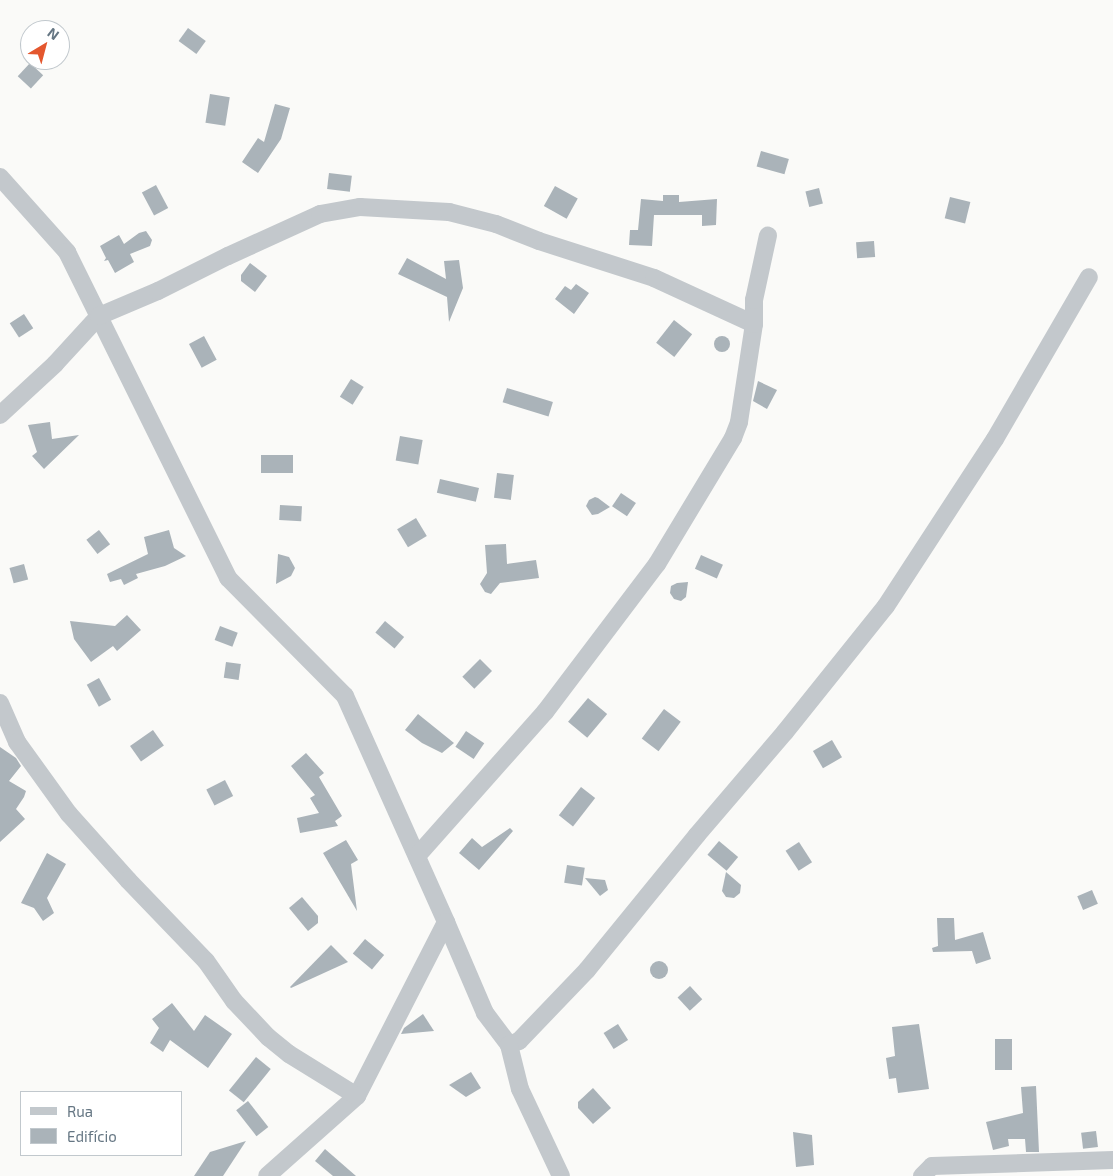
<!DOCTYPE html>
<meta charset="utf-8">
<style>
body{margin:0}
#map{position:relative;width:1113px;height:1176px;overflow:hidden;background:#fafaf8;font-family:"Exo 2",sans-serif}
div>[style]{position:absolute}
[style*='--x']{left:calc(var(--x)*1px);top:calc(var(--y)*1px);width:calc(var(--w)*1px);rotate:calc(var(--a)*1deg)}
.building>*{inset:0;background:#aab3b9;transform-origin:0 0}
.round{border-radius:50%}
.minor>*{height:18px;margin:-9px;padding:0 9px;transform-origin:9px;border-radius:9px;background:#c3c8cc}
span{translate:-50% -50%;white-space:nowrap;text-align:center;line-height:1.15;-webkit-text-stroke:5px #fff;paint-order:stroke}
.legend{position:absolute;left:20px;top:1091px;width:162px;height:65px;box-sizing:border-box;background:#fff;border:1px solid #c1c8cd;margin:0;padding:6px 9px;list-style:none;font-size:15px;color:#657683}
.legend li{display:flex;align-items:center;gap:10px;height:25px}
.legend b{width:25px;border:1px solid #c1c8cd}
.north{position:absolute;left:20px;top:20px;width:50px;height:50px;box-sizing:border-box;background:#fff;border:1px solid #c1c8cd;border-radius:50%;rotate:37deg;font-size:14px;font-weight:700;line-height:20px;text-align:center;color:#657683}
.north::after{content:'';display:block;margin:auto;width:18px;height:22px;background:#e4572e;clip-path:polygon(50% 0,100% 100%,50% 72%,0 100%)}
</style>
<div id="map">
<div class="building">
<div style="left:188px;top:28px;width:22px;height:16px;rotate:36deg"></div>
<div style="left:30px;top:63px;width:18px;height:18px;rotate:43deg"></div>
<div style="left:210px;top:94px;width:20px;height:29px;rotate:9deg"></div>
<div style="clip-path:polygon(275px 104px,290px 108px,281px 139px,258px 173px,242px 162px,258px 138px,264px 142px)"></div>
<div style="left:761px;top:151px;width:29px;height:16px;rotate:16deg"></div>
<div style="left:329px;top:173px;width:23px;height:16px;rotate:7deg"></div>
<div style="left:156px;top:185px;width:26px;height:16px;rotate:62deg"></div>
<div style="left:555px;top:186px;width:26px;height:23px;rotate:29deg"></div>
<div style="left:819px;top:188px;width:16px;height:14px;rotate:76deg"></div>
<div style="clip-path:polygon(663px 195px,679px 195px,679px 202px,717px 199px,716px 225px,702px 226px,702px 215px,654px 215px,652px 246px,629px 245px,630px 230px,638px 230px,641px 199px,663px 201px)"></div>
<div style="left:950px;top:197px;width:21px;height:22px;rotate:14deg"></div>
<div style="clip-path:polygon(146px 231px,152px 240px,150px 246px,130px 254px,134px 262px,115px 273px,108px 260px,104px 261px,106px 258px,100px 246px,119px 235px,124px 244px,139px 233px)"></div>
<div style="left:874px;top:241px;width:16px;height:18px;rotate:86deg"></div>
<div style="clip-path:polygon(407px 258px,446px 279px,444px 261px,459px 260px,463px 288px,449px 322px,447px 297px,398px 274px)"></div>
<div style="clip-path:polygon(250px 263px,267px 276px,255px 292px,241px 281px,241px 275px)"></div>
<div style="clip-path:polygon(576px 284px,589px 293px,574px 314px,555px 299px,565px 286px,571px 290px)"></div>
<div style="left:24px;top:314px;width:17px;height:17px;rotate:57deg"></div>
<div style="left:674px;top:320px;width:23px;height:29px;rotate:38deg"></div>
<div class="round" style="left:714px;top:336px;width:16px;height:16px"></div>
<div style="left:204px;top:336px;width:27px;height:17px;rotate:62deg"></div>
<div style="left:351px;top:379px;width:15px;height:21px;rotate:32deg"></div>
<div style="clip-path:polygon(758px 381px,777px 390px,767px 409px,753px 401px)"></div>
<div style="left:507px;top:388px;width:48px;height:15px;rotate:17deg"></div>
<div style="clip-path:polygon(50px 422px,52px 439px,79px 435px,44px 469px,32px 456px,37px 452px,28px 425px)"></div>
<div style="left:400px;top:436px;width:23px;height:25px;rotate:10deg"></div>
<div style="left:261px;top:455px;width:32px;height:18px"></div>
<div style="left:497px;top:473px;width:17px;height:25px;rotate:7deg"></div>
<div style="left:440px;top:479px;width:40px;height:14px;rotate:13deg"></div>
<div style="left:621px;top:493px;width:18px;height:16px;rotate:34deg"></div>
<div style="clip-path:polygon(595px 497px,598px 498px,610px 507px,598px 514px,592px 515px,586px 506px,589px 500px)"></div>
<div style="left:280px;top:505px;width:22px;height:15px;rotate:3deg"></div>
<div style="left:416px;top:518px;width:21px;height:22px;rotate:59deg"></div>
<div style="left:99px;top:530px;width:18px;height:16px;rotate:52deg"></div>
<div style="clip-path:polygon(169px 530px,174px 548px,186px 556px,165px 566px,136px 574px,138px 578px,124px 585px,121px 579px,110px 582px,107px 574px,148px 554px,144px 537px)"></div>
<div style="clip-path:polygon(506px 544px,507px 564px,536px 560px,539px 578px,500px 583px,491px 594px,485px 592px,480px 584px,487px 573px,485px 545px)"></div>
<div style="clip-path:polygon(278px 554px,289px 557px,295px 568px,291px 576px,276px 584px)"></div>
<div style="left:701px;top:555px;width:24px;height:15px;rotate:24deg"></div>
<div style="left:24px;top:564px;width:16px;height:15px;rotate:75deg"></div>
<div style="clip-path:polygon(688px 582px,686px 597px,681px 601px,674px 599px,670px 593px,671px 586px,677px 583px)"></div>
<div style="clip-path:polygon(127px 615px,141px 630px,117px 651px,113px 646px,91px 662px,74px 639px,70px 621px,115px 626px)"></div>
<div style="left:385px;top:621px;width:25px;height:15px;rotate:40deg"></div>
<div style="left:220px;top:626px;width:19px;height:15px;rotate:21deg"></div>
<div style="left:480px;top:659px;width:17px;height:25px;rotate:45deg"></div>
<div style="left:226px;top:662px;width:15px;height:16px;rotate:8deg"></div>
<div style="left:99px;top:678px;width:25px;height:14px;rotate:61deg"></div>
<div style="left:588px;top:698px;width:25px;height:31px;rotate:40deg"></div>
<div style="left:664px;top:709px;width:21px;height:37px;rotate:37deg"></div>
<div style="clip-path:polygon(418px 714px,454px 743px,442px 753px,422px 743px,405px 730px)"></div>
<div style="left:153px;top:730px;width:19px;height:28px;rotate:55deg"></div>
<div style="left:466px;top:731px;width:22px;height:19px;rotate:34deg"></div>
<div style="left:832px;top:740px;width:20px;height:22px;rotate:60deg"></div>
<div style="clip-path:polygon(0 747px,16px 758px,21px 766px,9px 781px,26px 791px,24px 797px,16px 809px,25px 819px,0 842px)"></div>
<div style="clip-path:polygon(306px 753px,324px 773px,319px 777px,342px 816px,335px 821px,338px 826px,300px 833px,297px 818px,319px 813px,310px 798px,315px 795px,291px 766px)"></div>
<div style="left:225px;top:780px;width:18px;height:21px;rotate:63deg"></div>
<div style="left:581px;top:787px;width:18px;height:36px;rotate:38deg"></div>
<div style="clip-path:polygon(510px 828px,513px 831px,479px 870px,459px 853px,472px 838px,482px 847px)"></div>
<div style="clip-path:polygon(346px 840px,358px 860px,351px 864px,357px 911px,323px 853px)"></div>
<div style="left:719px;top:841px;width:25px;height:18px;rotate:40deg"></div>
<div style="left:799px;top:842px;width:24px;height:16px;rotate:57deg"></div>
<div style="clip-path:polygon(47px 853px,66px 864px,47px 898px,54px 913px,43px 921px,34px 908px,21px 903px)"></div>
<div style="left:567px;top:865px;width:18px;height:18px;rotate:9deg"></div>
<div style="clip-path:polygon(726px 872px,741px 885px,740px 893px,734px 898px,726px 897px,722px 891px)"></div>
<div style="clip-path:polygon(585px 878px,605px 880px,608px 890px,600px 896px)"></div>
<div style="left:1092px;top:890px;width:15px;height:16px;rotate:67deg"></div>
<div style="clip-path:polygon(302px 897px,318px 916px,318px 923px,308px 931px,289px 908px)"></div>
<div style="clip-path:polygon(937px 918px,954px 918px,955px 940px,983px 932px,991px 959px,976px 964px,972px 951px,933px 952px,932px 948px,938px 946px)"></div>
<div style="left:365px;top:939px;width:25px;height:19px;rotate:40deg"></div>
<div style="clip-path:polygon(331px 945px,348px 962px,291px 988px,290px 987px)"></div>
<div class="round" style="left:650px;top:961px;width:18px;height:18px"></div>
<div style="left:690px;top:986px;width:18px;height:17px;rotate:47deg"></div>
<div style="clip-path:polygon(172px 1003px,194px 1031px,205px 1015px,232px 1034px,208px 1068px,170px 1040px,163px 1052px,150px 1043px,159px 1028px,152px 1019px)"></div>
<div style="clip-path:polygon(423px 1014px,434px 1031px,401px 1034px,404px 1028px)"></div>
<div style="left:618px;top:1024px;width:19px;height:17px;rotate:58deg"></div>
<div style="clip-path:polygon(919px 1024px,929px 1089px,898px 1093px,896px 1078px,889px 1079px,886px 1058px,895px 1056px,892px 1027px)"></div>
<div style="left:995px;top:1039px;width:17px;height:31px"></div>
<div style="left:256px;top:1057px;width:19px;height:43px;rotate:39deg"></div>
<div style="clip-path:polygon(471px 1072px,481px 1088px,466px 1097px,449px 1085px)"></div>
<div style="clip-path:polygon(1036px 1086px,1039px 1152px,1026px 1152px,1025px 1139px,1008px 1139px,1009px 1146px,993px 1150px,986px 1122px,1023px 1113px,1021px 1087px)"></div>
<div style="clip-path:polygon(593px 1088px,611px 1108px,593px 1124px,578px 1108px,578px 1102px)"></div>
<div style="left:248px;top:1101px;width:33px;height:15px;rotate:52deg"></div>
<div style="left:1096px;top:1131px;width:16px;height:15px;rotate:83deg"></div>
<div style="clip-path:polygon(793px 1132px,812px 1135px,814px 1165px,796px 1167px)"></div>
<div style="clip-path:polygon(246px 1141px,223px 1176px,194px 1176px,210px 1152px)"></div>
<div style="clip-path:polygon(325px 1149px,356px 1176px,333px 1176px,315px 1161px)"></div>
</div>
<div class="minor">
<div style="--x:0;--y:177;--w:101;--a:48.2"></div>
<div style="--x:67;--y:252;--w:364;--a:63.7"></div>
<div style="--x:228;--y:578;--w:166;--a:45.2"></div>
<div style="--x:345;--y:696;--w:248;--a:65.9"></div>
<div style="--x:446;--y:922;--w:195;--a:117.1"></div>
<div style="--x:357;--y:1096;--w:120;--a:138.4"></div>
<div style="--x:0;--y:415;--w:75;--a:-42.8"></div>
<div style="--x:55;--y:364;--w:65;--a:-47.5"></div>
<div style="--x:99;--y:316;--w:64;--a:-23"></div>
<div style="--x:158;--y:291;--w:78;--a:-26.6"></div>
<div style="--x:228;--y:256;--w:101;--a:-24.5"></div>
<div style="--x:320;--y:214;--w:41;--a:-9.9"></div>
<div style="--x:360;--y:207;--w:89;--a:3.2"></div>
<div style="--x:449;--y:212;--w:49;--a:14.3"></div>
<div style="--x:496;--y:224;--w:46;--a:21.6"></div>
<div style="--x:539;--y:241;--w:121;--a:17.8"></div>
<div style="--x:654;--y:278;--w:110;--a:24.7"></div>
<div style="--x:0;--y:703;--w:43;--a:66.4"></div>
<div style="--x:17;--y:742;--w:89;--a:54.2"></div>
<div style="--x:69;--y:814;--w:89;--a:48.2"></div>
<div style="--x:128;--y:880;--w:112;--a:46.1"></div>
<div style="--x:206;--y:961;--w:49;--a:55"></div>
<div style="--x:234;--y:1001;--w:50;--a:46.6"></div>
<div style="--x:268;--y:1037;--w:27;--a:39"></div>
<div style="--x:289;--y:1054;--w:80;--a:31.7"></div>
<div style="--x:417;--y:856;--w:193;--a:-48.4"></div>
<div style="--x:545;--y:712;--w:186;--a:-52.9"></div>
<div style="--x:657;--y:564;--w:147;--a:-58.9"></div>
<div style="--x:733;--y:438;--w:17;--a:-69"></div>
<div style="--x:739;--y:422;--w:99;--a:-81.3"></div>
<div style="--x:754;--y:324;--w:24;--a:-90"></div>
<div style="--x:754;--y:300;--w:66;--a:-77.8"></div>
<div style="--x:446;--y:922;--w:99;--a:66.8"></div>
<div style="--x:485;--y:1013;--w:40;--a:53"></div>
<div style="--x:509;--y:1045;--w:11;--a:-22"></div>
<div style="--x:519;--y:1041;--w:98;--a:-46.2"></div>
<div style="--x:587;--y:970;--w:174;--a:-50.8"></div>
<div style="--x:697;--y:835;--w:135;--a:-49.5"></div>
<div style="--x:785;--y:732;--w:161;--a:-51.3"></div>
<div style="--x:886;--y:606;--w:199;--a:-56.9"></div>
<div style="--x:995;--y:439;--w:187;--a:-59.9"></div>
<div style="--x:509;--y:1045;--w:45;--a:76"></div>
<div style="--x:520;--y:1089;--w:96;--a:64.8"></div>
<div style="--x:922;--y:1176;--w:14;--a:-45"></div>
<div style="--x:932;--y:1166;--w:181;--a:-1.9"></div>
</div>
<ul class="legend">
<li><b style="height:6px;background:#c3c8cc"></b>Rua</li>
<li><b style="height:14px;background:#aab3b9"></b>Edifício</li>
</ul>
<div class="north">N</div>
</div>
